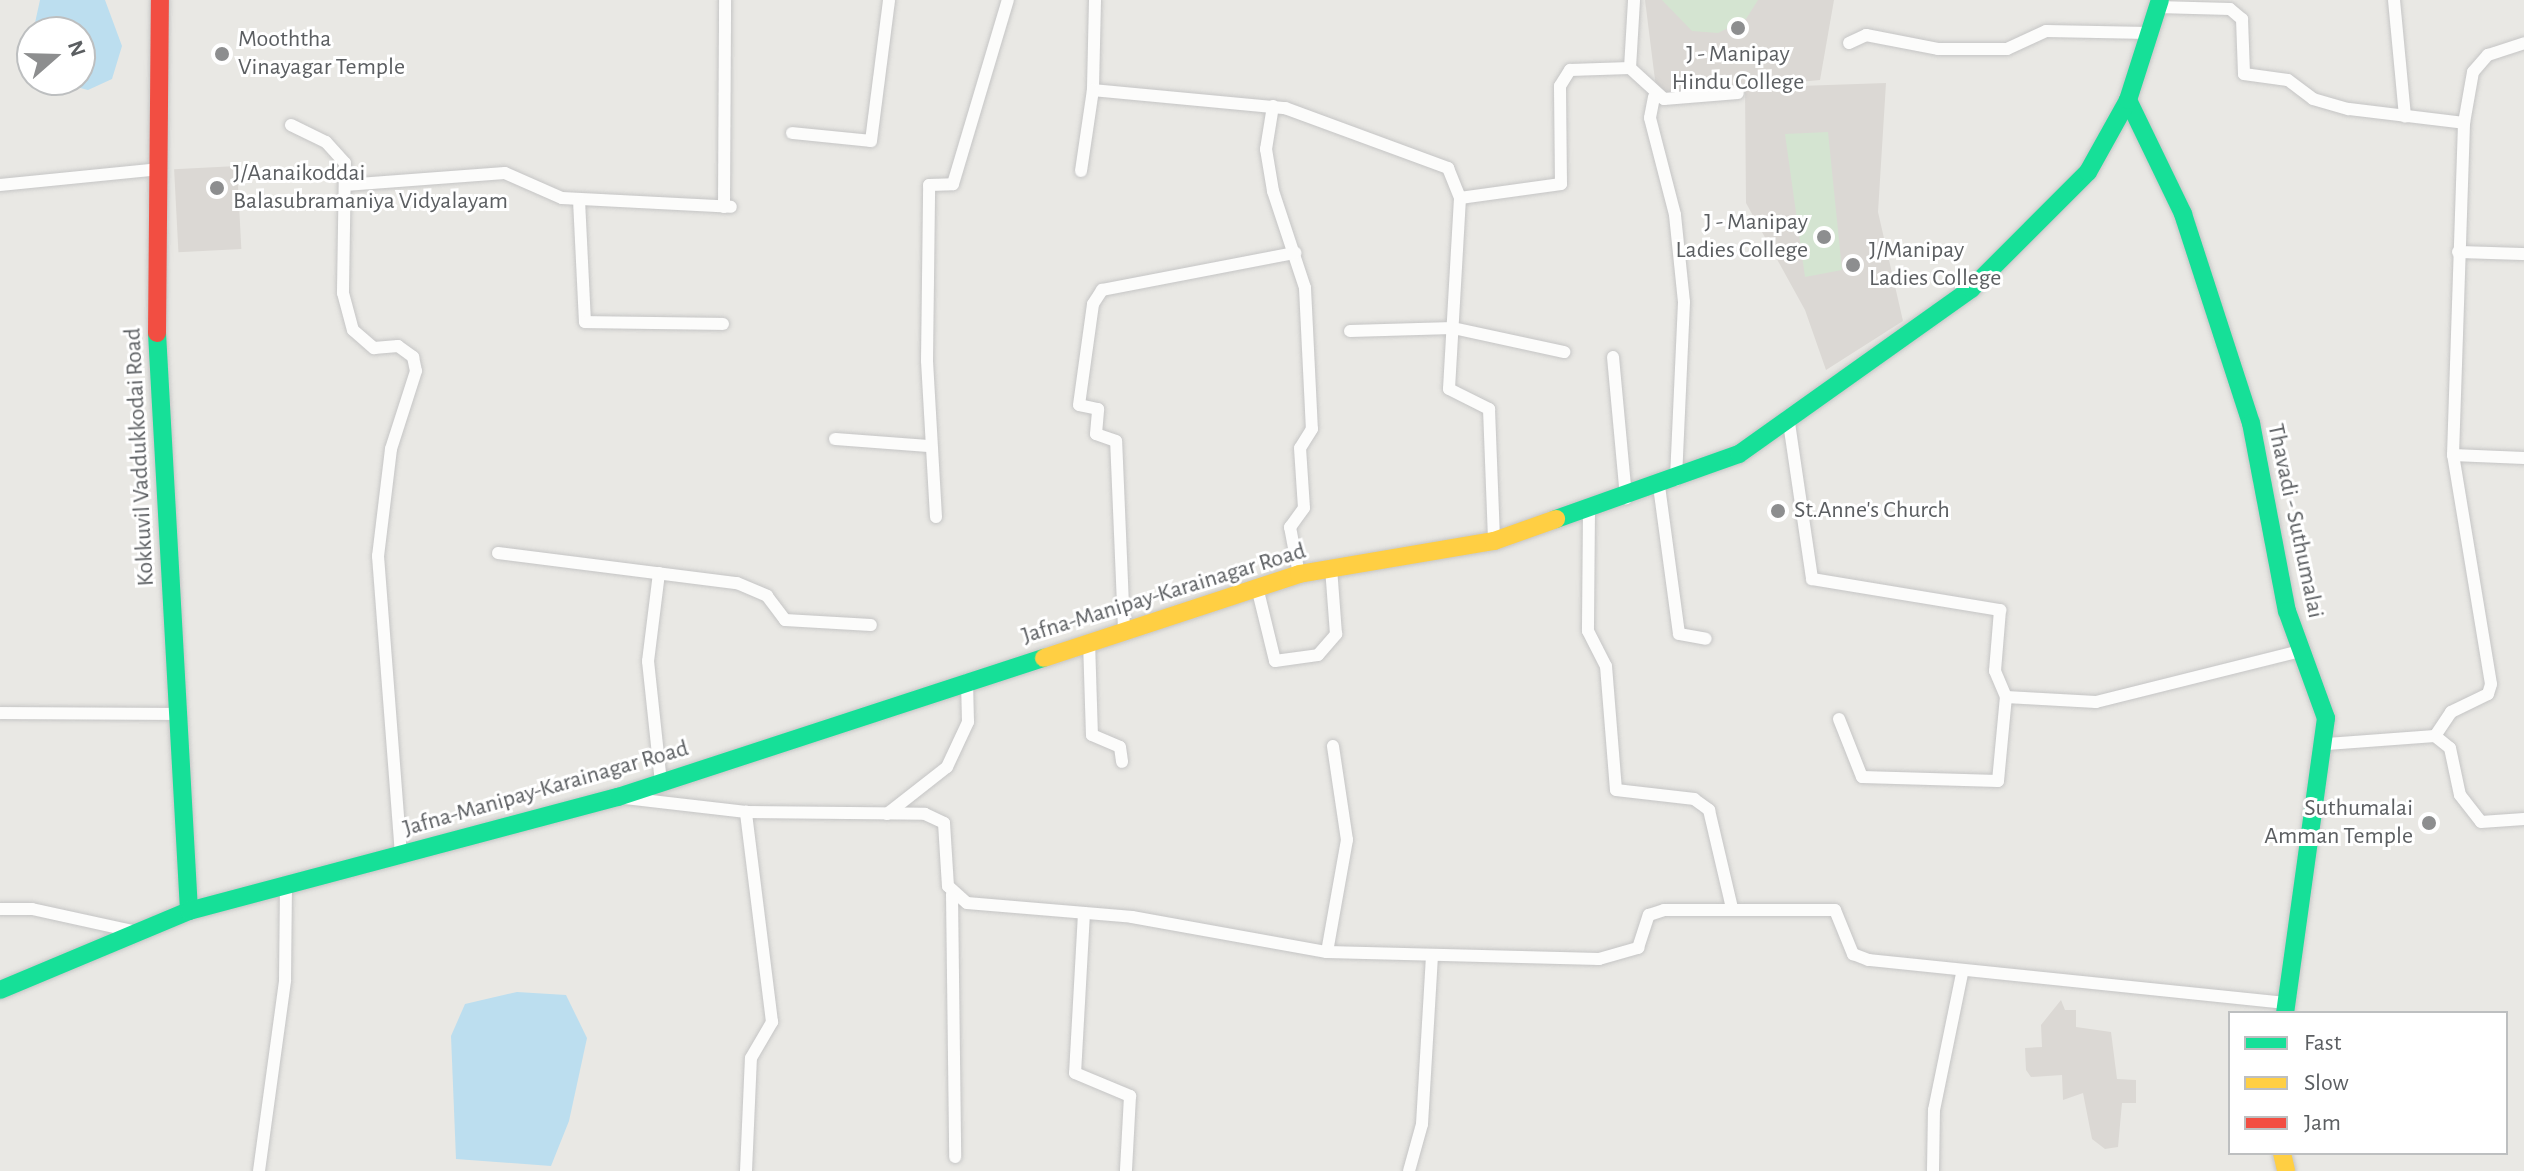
<!DOCTYPE html>
<style>
body{margin:0}
#map{position:relative;width:2524px;height:1171px;overflow:hidden;background:#e9e8e4;font-family:"Alegreya Sans",sans-serif}
div>[style]{position:absolute}
[style*='--x']{left:calc(var(--x)*1px);top:calc(var(--y)*1px);width:calc(var(--w)*1px);rotate:calc(var(--a)*1deg)}
.education>*{inset:0;background:#dbd8d4;transform-origin:0 0}
.green>*{inset:0;background:#d4e4d1}
.water>*{inset:0;background:#bcdeef}
.roads{filter:drop-shadow(0 0 2px #c5c5c5) drop-shadow(0 0 2px #c5c5c5)}
.street>*{height:12px;margin:-6px;padding:0 6px;transform-origin:6px;border-radius:6px;background:#fcfcfb}
.fast>*{height:18px;margin:-9px;padding:0 9px;transform-origin:9px;border-radius:9px;background:#16e098}
.slow>*{height:18px;margin:-9px;padding:0 9px;transform-origin:9px;border-radius:9px;background:#ffcf43}
.jam>*{height:18px;margin:-9px;padding:0 9px;transform-origin:9px;border-radius:9px;background:#f24e42}
.dots>*{width:22px;height:22px;translate:-50% -50%;box-sizing:border-box;border:4px solid #fff;border-radius:50%}
span{translate:-50% -50%;white-space:nowrap;text-align:center;line-height:1.15;-webkit-text-stroke:6px #fff;paint-order:stroke}
.poi-label{font-size:24px;color:#5b5e61}
.left{translate:0 -50%;text-align:left}
.right{translate:-100% -50%;text-align:right}
.street-label{font-size:24px;color:#5b5e61}
.legend{position:absolute;left:2228px;top:1011px;width:280px;height:144px;box-sizing:border-box;background:#fff;border:2px solid #bdbfc0;margin:0;padding:10px 14px;list-style:none;font-size:24px;color:#5b5e61}
.legend li{display:flex;align-items:center;gap:16px;height:40px}
.legend b{width:40px;border:2px solid #bdbfc0}
.north{position:absolute;left:16px;top:16px;width:80px;height:80px;box-sizing:border-box;background:#fff;border:2px solid #bdbfc0;border-radius:50%;rotate:70deg;font-size:22px;font-weight:700;line-height:32px;text-align:center;color:#5b5e61}
.north::after{content:'';display:block;margin:auto;width:28px;height:36px;background:#8d8e8f;clip-path:polygon(50% 0,100% 100%,50% 72%,0 100%)}
</style>
<div id="map">
<div class="education">
<div style="clip-path:polygon(1645px 0,1834px 0,1820px 80px,1657px 96px)"></div>
<div style="clip-path:polygon(1886px 83px,1878px 212px,1903px 321px,1826px 370px,1805px 310px,1746px 203px,1745px 88px)"></div>
<div style="left:237px;top:166px;width:83px;height:63px;rotate:87deg"></div>
<div style="clip-path:polygon(2061px 1000px,2065px 1010px,2076px 1010px,2076px 1027px,2111px 1032px,2117px 1079px,2136px 1080px,2136px 1103px,2122px 1103px,2118px 1147px,2105px 1149px,2092px 1139px,2083px 1093px,2063px 1100px,2062px 1075px,2031px 1077px,2026px 1070px,2025px 1048px,2042px 1047px,2041px 1025px)"></div>
</div>
<div class="green">
<div style="clip-path:polygon(1662px 0,1758px 0,1746px 19px,1718px 33px,1692px 31px)"></div>
<div style="clip-path:polygon(1828px 132px,1842px 270px,1805px 277px,1785px 134px)"></div>
</div>
<div class="water">
<div style="clip-path:polygon(40px 0,105px 0,122px 46px,112px 79px,88px 90px,50px 80px,80px 80px,80px 32px,33px 32px)"></div>
<div style="clip-path:polygon(517px 992px,566px 995px,587px 1038px,569px 1121px,551px 1166px,456px 1159px,451px 1036px,465px 1004px)"></div>
</div>
<div class="roads">
<div class="street">
<div style="--x:1095;--y:0;--w:90;--a:91.3"></div>
<div style="--x:1093;--y:90;--w:193;--a:5.4"></div>
<div style="--x:1285;--y:108;--w:174;--a:20.2"></div>
<div style="--x:1448;--y:168;--w:32;--a:68"></div>
<div style="--x:1460;--y:198;--w:191;--a:93.3"></div>
<div style="--x:1449;--y:389;--w:45;--a:26.6"></div>
<div style="--x:1489;--y:409;--w:132;--a:87.8"></div>
<div style="--x:2394;--y:0;--w:117;--a:84.6"></div>
<div style="--x:2157;--y:7;--w:73;--a:1.6"></div>
<div style="--x:2230;--y:9;--w:16;--a:40"></div>
<div style="--x:2242;--y:19;--w:55;--a:87.9"></div>
<div style="--x:2244;--y:74;--w:44;--a:7.8"></div>
<div style="--x:2288;--y:80;--w:31;--a:37"></div>
<div style="--x:2313;--y:99;--w:37;--a:16"></div>
<div style="--x:2349;--y:109;--w:116;--a:6.9"></div>
<div style="--x:1849;--y:43;--w:19;--a:-25"></div>
<div style="--x:1866;--y:35;--w:73;--a:11"></div>
<div style="--x:1938;--y:49;--w:69;--a:0"></div>
<div style="--x:2007;--y:49;--w:43;--a:-24.8"></div>
<div style="--x:2046;--y:31;--w:103;--a:1.1"></div>
<div style="--x:1630;--y:68;--w:68;--a:-86.6"></div>
<div style="--x:1654;--y:97;--w:21;--a:101"></div>
<div style="--x:1650;--y:118;--w:100;--a:75.5"></div>
<div style="--x:1675;--y:215;--w:87;--a:84.1"></div>
<div style="--x:1684;--y:302;--w:178;--a:92.6"></div>
<div style="--x:1273;--y:106;--w:44;--a:99.2"></div>
<div style="--x:1266;--y:149;--w:43;--a:80.5"></div>
<div style="--x:1273;--y:191;--w:102;--a:71.7"></div>
<div style="--x:1305;--y:288;--w:141;--a:87.2"></div>
<div style="--x:1312;--y:429;--w:22;--a:122"></div>
<div style="--x:1300;--y:448;--w:60;--a:86.2"></div>
<div style="--x:1304;--y:508;--w:24;--a:126"></div>
<div style="--x:1290;--y:527;--w:48;--a:79.2"></div>
<div style="--x:291;--y:125;--w:39;--a:26"></div>
<div style="--x:326;--y:142;--w:28;--a:48"></div>
<div style="--x:345;--y:163;--w:130;--a:90.9"></div>
<div style="--x:343;--y:293;--w:38;--a:75"></div>
<div style="--x:353;--y:330;--w:28;--a:41"></div>
<div style="--x:374;--y:348;--w:24;--a:-5"></div>
<div style="--x:398;--y:346;--w:19;--a:36"></div>
<div style="--x:413;--y:357;--w:14;--a:78"></div>
<div style="--x:416;--y:371;--w:82;--a:107.8"></div>
<div style="--x:391;--y:449;--w:108;--a:96.9"></div>
<div style="--x:378;--y:556;--w:301;--a:85.6"></div>
<div style="--x:792;--y:133;--w:79;--a:5.8"></div>
<div style="--x:871;--y:141;--w:142;--a:-82.7"></div>
<div style="--x:1081;--y:171;--w:82;--a:-81.6"></div>
<div style="--x:0;--y:185;--w:161;--a:-5.7"></div>
<div style="--x:345;--y:185;--w:160;--a:-4.3"></div>
<div style="--x:505;--y:173;--w:62;--a:23.7"></div>
<div style="--x:562;--y:198;--w:169;--a:3"></div>
<div style="--x:1460;--y:198;--w:102;--a:-7.9"></div>
<div style="--x:1561;--y:184;--w:98;--a:-90.6"></div>
<div style="--x:1560;--y:86;--w:19;--a:-58"></div>
<div style="--x:1570;--y:70;--w:60;--a:-1.9"></div>
<div style="--x:1630;--y:68;--w:46;--a:42.4"></div>
<div style="--x:1664;--y:99;--w:74;--a:-4.6"></div>
<div style="--x:579;--y:200;--w:122;--a:87.2"></div>
<div style="--x:585;--y:322;--w:138;--a:0.8"></div>
<div style="--x:724;--y:207;--w:207;--a:-89.7"></div>
<div style="--x:2458;--y:252;--w:66;--a:1.7"></div>
<div style="--x:1350;--y:331;--w:103;--a:-1.7"></div>
<div style="--x:1453;--y:328;--w:114;--a:12.2"></div>
<div style="--x:1613;--y:357;--w:142;--a:84.7"></div>
<div style="--x:1788;--y:416;--w:165;--a:81.6"></div>
<div style="--x:1812;--y:579;--w:191;--a:9.4"></div>
<div style="--x:2000;--y:610;--w:61;--a:94.7"></div>
<div style="--x:1995;--y:671;--w:28;--a:67"></div>
<div style="--x:2006;--y:697;--w:90;--a:3.2"></div>
<div style="--x:2096;--y:702;--w:210;--a:-14"></div>
<div style="--x:835;--y:439;--w:94;--a:4.3"></div>
<div style="--x:2453;--y:455;--w:71;--a:2.4"></div>
<div style="--x:1659;--y:486;--w:149;--a:82.3"></div>
<div style="--x:1679;--y:634;--w:27;--a:10"></div>
<div style="--x:1589;--y:510;--w:121;--a:90.5"></div>
<div style="--x:1588;--y:631;--w:39;--a:63"></div>
<div style="--x:1606;--y:666;--w:124;--a:85.4"></div>
<div style="--x:1616;--y:790;--w:79;--a:6.6"></div>
<div style="--x:1694;--y:799;--w:19;--a:36"></div>
<div style="--x:1709;--y:810;--w:101;--a:76.8"></div>
<div style="--x:936;--y:517;--w:156;--a:-93.3"></div>
<div style="--x:927;--y:361;--w:176;--a:-89.3"></div>
<div style="--x:929;--y:185;--w:24;--a:-2"></div>
<div style="--x:953;--y:184;--w:192;--a:-73.4"></div>
<div style="--x:498;--y:553;--w:241;--a:7.2"></div>
<div style="--x:737;--y:583;--w:33;--a:23"></div>
<div style="--x:767;--y:596;--w:30;--a:53"></div>
<div style="--x:785;--y:620;--w:86;--a:3.3"></div>
<div style="--x:659;--y:573;--w:89;--a:97.1"></div>
<div style="--x:648;--y:661;--w:123;--a:83.9"></div>
<div style="--x:1257;--y:587;--w:76;--a:76.3"></div>
<div style="--x:1275;--y:661;--w:43;--a:-7.9"></div>
<div style="--x:1318;--y:655;--w:28;--a:-49"></div>
<div style="--x:1336;--y:634;--w:66;--a:-94.3"></div>
<div style="--x:1124;--y:629;--w:188;--a:-92.4"></div>
<div style="--x:1116;--y:441;--w:21;--a:-161"></div>
<div style="--x:1096;--y:434;--w:25;--a:-85"></div>
<div style="--x:1098;--y:409;--w:19;--a:-168"></div>
<div style="--x:1079;--y:405;--w:102;--a:-82.1"></div>
<div style="--x:1093;--y:304;--w:17;--a:-57"></div>
<div style="--x:1102;--y:290;--w:197;--a:-10.9"></div>
<div style="--x:1089;--y:641;--w:94;--a:88.2"></div>
<div style="--x:1092;--y:735;--w:30;--a:23"></div>
<div style="--x:1120;--y:747;--w:15;--a:82"></div>
<div style="--x:0;--y:713;--w:178;--a:0.3"></div>
<div style="--x:1839;--y:719;--w:62;--a:68.4"></div>
<div style="--x:1862;--y:777;--w:136;--a:1.7"></div>
<div style="--x:1998;--y:781;--w:84;--a:-84.6"></div>
<div style="--x:2435;--y:736;--w:29;--a:-56"></div>
<div style="--x:2451;--y:712;--w:41;--a:-25.9"></div>
<div style="--x:2488;--y:694;--w:10;--a:-73"></div>
<div style="--x:2491;--y:684;--w:232;--a:-99.4"></div>
<div style="--x:2453;--y:455;--w:332;--a:-88.1"></div>
<div style="--x:2464;--y:123;--w:52;--a:-80"></div>
<div style="--x:2473;--y:72;--w:23;--a:-49"></div>
<div style="--x:2488;--y:55;--w:38;--a:-18"></div>
<div style="--x:2327;--y:744;--w:108;--a:-4.2"></div>
<div style="--x:2435;--y:736;--w:19;--a:39"></div>
<div style="--x:2450;--y:748;--w:48;--a:78"></div>
<div style="--x:2460;--y:795;--w:34;--a:52"></div>
<div style="--x:2481;--y:822;--w:43;--a:-4"></div>
<div style="--x:625;--y:798;--w:122;--a:6.6"></div>
<div style="--x:746;--y:812;--w:179;--a:0.6"></div>
<div style="--x:925;--y:814;--w:21;--a:25"></div>
<div style="--x:944;--y:823;--w:63;--a:86.4"></div>
<div style="--x:948;--y:886;--w:25;--a:42"></div>
<div style="--x:967;--y:903;--w:166;--a:4.8"></div>
<div style="--x:1132;--y:917;--w:198;--a:10.2"></div>
<div style="--x:1327;--y:952;--w:272;--a:1.5"></div>
<div style="--x:1599;--y:959;--w:41;--a:-15.8"></div>
<div style="--x:1638;--y:948;--w:35;--a:-72"></div>
<div style="--x:1649;--y:915;--w:16;--a:-18"></div>
<div style="--x:1664;--y:910;--w:171;--a:0"></div>
<div style="--x:1835;--y:910;--w:48;--a:67.8"></div>
<div style="--x:1853;--y:954;--w:17;--a:21"></div>
<div style="--x:1869;--y:960;--w:418;--a:5.9"></div>
<div style="--x:887;--y:814;--w:76;--a:-38.1"></div>
<div style="--x:947;--y:767;--w:50;--a:-65"></div>
<div style="--x:968;--y:722;--w:42;--a:-91.4"></div>
<div style="--x:952;--y:894;--w:263;--a:89.3"></div>
<div style="--x:0;--y:909;--w:32;--a:0"></div>
<div style="--x:32;--y:909;--w:107;--a:12.4"></div>
<div style="--x:1084;--y:913;--w:160;--a:93.2"></div>
<div style="--x:1075;--y:1073;--w:60;--a:22.7"></div>
<div style="--x:1130;--y:1096;--w:75;--a:93.1"></div>
<div style="--x:1327;--y:952;--w:114;--a:-79.9"></div>
<div style="--x:1347;--y:840;--w:95;--a:-98.5"></div>
<div style="--x:259;--y:1171;--w:193;--a:-82.2"></div>
<div style="--x:285;--y:980;--w:94;--a:-89.4"></div>
<div style="--x:746;--y:1171;--w:113;--a:-87.5"></div>
<div style="--x:751;--y:1058;--w:42;--a:-59.7"></div>
<div style="--x:772;--y:1022;--w:212;--a:-97.1"></div>
<div style="--x:1409;--y:1171;--w:49;--a:-74.5"></div>
<div style="--x:1422;--y:1124;--w:168;--a:-86.6"></div>
<div style="--x:1933;--y:1171;--w:61;--a:-89.1"></div>
<div style="--x:1934;--y:1110;--w:139;--a:-78.4"></div>
</div>
<div class="fast">
<div style="--x:2128;--y:100;--w:127;--a:64.2"></div>
<div style="--x:2183;--y:214;--w:220;--a:72"></div>
<div style="--x:2251;--y:423;--w:191;--a:79.2"></div>
<div style="--x:2287;--y:611;--w:114;--a:70"></div>
<div style="--x:2326;--y:718;--w:298;--a:97.9"></div>
<div style="--x:157;--y:333;--w:579;--a:86.83"></div>
<div style="--x:1556;--y:519;--w:194;--a:-19.6"></div>
<div style="--x:1739;--y:454;--w:285;--a:-35.4"></div>
<div style="--x:1971;--y:289;--w:165;--a:-45"></div>
<div style="--x:2088;--y:172;--w:82;--a:-60.9"></div>
<div style="--x:2128;--y:100;--w:105;--a:-72.3"></div>
<div style="--x:0;--y:990;--w:205;--a:-22.7"></div>
<div style="--x:189;--y:911;--w:444;--a:-14.9"></div>
<div style="--x:618;--y:797;--w:448;--a:-18.1"></div>
</div>
<div class="slow">
<div style="--x:1044;--y:658;--w:268;--a:-18.2"></div>
<div style="--x:1299;--y:574;--w:198;--a:-9.6"></div>
<div style="--x:1494;--y:541;--w:66;--a:-19.5"></div>
<div style="--x:2282;--y:1153;--w:18;--a:77"></div>
</div>
<div class="jam">
<div style="--x:157;--y:333;--w:333;--a:-89.5"></div>
</div>
</div>
<div class="dots">
<div style="left:1738px;top:28px;background:#8d8e8f"></div>
<div style="left:222px;top:54px;background:#8d8e8f"></div>
<div style="left:217px;top:188px;background:#8d8e8f"></div>
<div style="left:1824px;top:237px;background:#8d8e8f"></div>
<div style="left:1853px;top:265px;background:#8d8e8f"></div>
<div style="left:1778px;top:511px;background:#8d8e8f"></div>
<div style="left:2429px;top:823px;background:#8d8e8f"></div>
</div>
<div class="poi-label">
<span class="left" style="left:238px;top:54px">Mooththa<br>Vinayagar Temple</span>
<span style="left:1738px;top:69px">J - Manipay<br>Hindu College</span>
<span class="left" style="left:233px;top:188px">J/Aanaikoddai<br>Balasubramaniya Vidyalayam</span>
<span class="right" style="left:1808px;top:237px">J - Manipay<br>Ladies College</span>
<span class="left" style="left:1869px;top:265px">J/Manipay<br>Ladies College</span>
<span class="left" style="left:1794px;top:511px">St.Anne's Church</span>
<span class="right" style="left:2413px;top:823px">Suthumalai<br>Amman Temple</span>
</div>
<div class="street-label">
<span style="left:140px;top:457px;rotate:-93deg">Kokkuvil Vaddukkodai Road</span>
<span style="left:2295px;top:521px;rotate:78deg">Thavadi - Suthumalai</span>
<span style="left:1164px;top:594px;rotate:-17deg">Jafna-Manipay-Karainagar Road</span>
<span style="left:546px;top:789px;rotate:-16deg">Jafna-Manipay-Karainagar Road</span>
</div>
<ul class="legend">
<li><b style="height:10px;background:#16e098"></b>Fast</li>
<li><b style="height:10px;background:#ffcf43"></b>Slow</li>
<li><b style="height:10px;background:#f24e42"></b>Jam</li>
</ul>
<div class="north">N</div>
</div>
